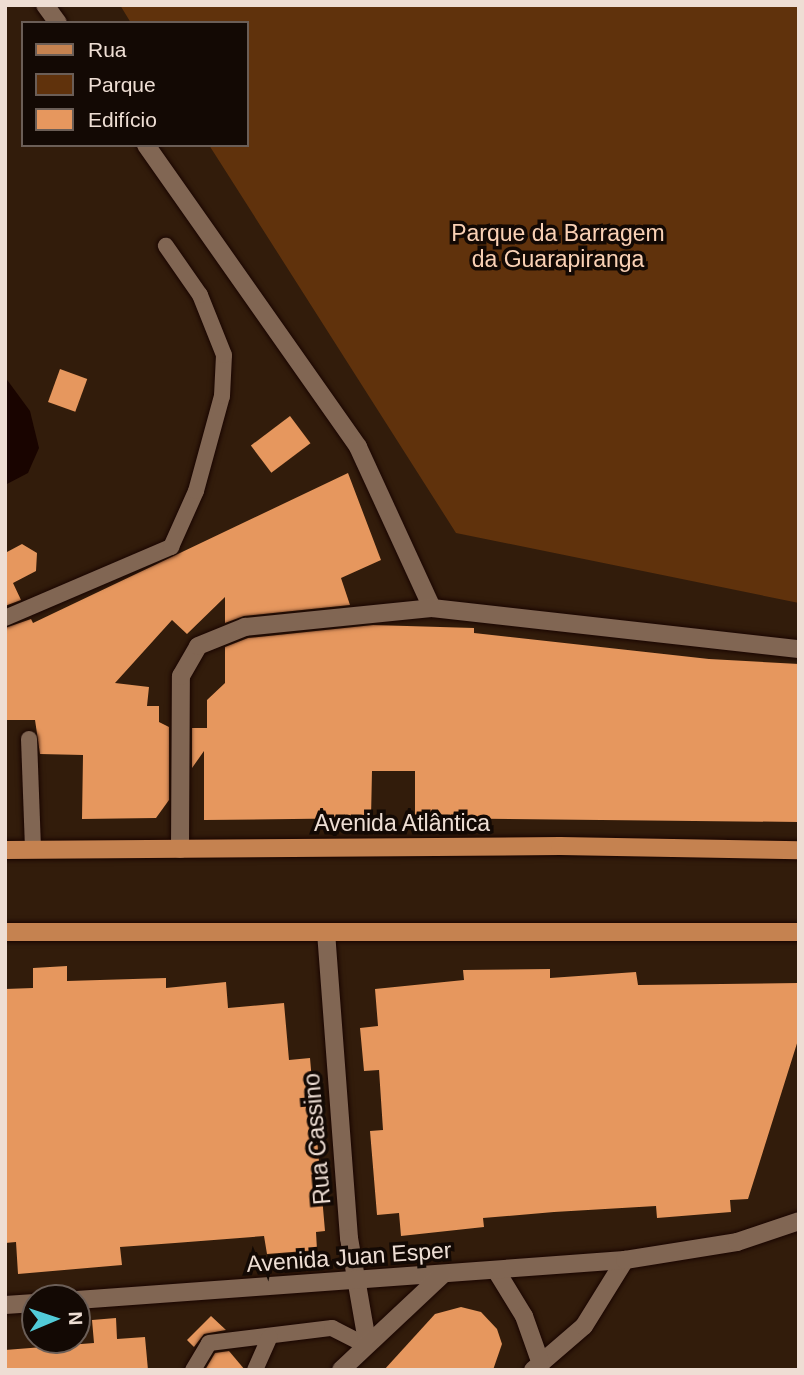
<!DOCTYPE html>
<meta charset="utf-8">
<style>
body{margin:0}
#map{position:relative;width:804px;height:1375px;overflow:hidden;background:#321c0b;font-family:Helvetica,sans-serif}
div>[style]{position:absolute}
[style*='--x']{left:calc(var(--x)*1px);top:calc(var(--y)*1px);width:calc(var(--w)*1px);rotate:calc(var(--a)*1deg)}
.green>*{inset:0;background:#60320c}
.water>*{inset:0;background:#190400}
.building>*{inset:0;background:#e6975e;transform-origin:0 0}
.roads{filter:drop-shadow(0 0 2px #190500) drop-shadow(0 0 2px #190500)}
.service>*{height:16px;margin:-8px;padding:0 8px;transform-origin:8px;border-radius:8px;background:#816653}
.minor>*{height:18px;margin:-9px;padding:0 9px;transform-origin:9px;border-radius:9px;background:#816653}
.tertiary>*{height:18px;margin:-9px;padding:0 9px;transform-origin:9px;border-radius:9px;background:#816653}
.primary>*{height:18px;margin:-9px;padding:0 9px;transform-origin:9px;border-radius:9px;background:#c58250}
span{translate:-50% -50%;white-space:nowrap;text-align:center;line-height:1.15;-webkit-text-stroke:7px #130904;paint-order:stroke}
.park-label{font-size:23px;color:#fad1b5}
.street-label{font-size:23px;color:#eeded4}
.frame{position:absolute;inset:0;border:7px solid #eeded4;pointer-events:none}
.legend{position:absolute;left:21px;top:21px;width:228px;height:126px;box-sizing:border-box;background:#130904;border:2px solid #6b5e57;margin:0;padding:9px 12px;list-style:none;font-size:21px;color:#eeded4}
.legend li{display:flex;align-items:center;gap:14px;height:35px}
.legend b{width:35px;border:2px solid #6b5e57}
.north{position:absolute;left:21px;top:1284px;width:70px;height:70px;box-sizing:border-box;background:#130904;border:2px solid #6b5e57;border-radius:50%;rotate:88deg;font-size:19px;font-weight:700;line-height:28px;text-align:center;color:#eeded4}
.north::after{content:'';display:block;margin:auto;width:24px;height:32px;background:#52cbd8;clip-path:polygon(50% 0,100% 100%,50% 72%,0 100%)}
</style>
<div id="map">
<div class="green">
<div style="clip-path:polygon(120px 5px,799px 5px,799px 603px,456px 533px,209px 145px,247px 145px,247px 23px,131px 23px)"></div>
</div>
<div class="water">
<div style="clip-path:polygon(5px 377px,30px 411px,39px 448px,28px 473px,5px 485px)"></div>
</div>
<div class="building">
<div style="left:60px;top:369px;width:29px;height:35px;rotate:20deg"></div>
<div style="left:290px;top:416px;width:34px;height:49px;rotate:53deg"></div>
<div style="clip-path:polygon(348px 473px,381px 560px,341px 578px,350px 605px,244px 616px,225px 623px,225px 597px,187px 634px,172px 620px,115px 683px,149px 687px,147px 706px,159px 706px,159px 722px,169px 727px,169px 800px,156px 818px,82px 819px,83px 755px,40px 754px,35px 720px,5px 720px,5px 628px,31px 619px,33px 623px)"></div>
<div style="clip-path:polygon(22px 544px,37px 553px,36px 571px,13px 583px,21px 600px,5px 606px,7px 552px)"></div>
<div style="clip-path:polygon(373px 625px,474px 628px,474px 633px,709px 659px,799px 664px,799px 822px,415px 818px,415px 771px,372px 771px,371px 818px,204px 820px,204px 751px,192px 768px,192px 728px,207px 728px,207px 700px,225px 683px,225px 647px,248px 638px)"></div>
<div style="clip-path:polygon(67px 966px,67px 981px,166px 978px,166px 988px,226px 982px,228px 1008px,284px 1003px,289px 1060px,310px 1058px,325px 1231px,316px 1232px,317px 1250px,267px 1254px,264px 1236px,175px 1243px,120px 1247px,122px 1265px,18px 1274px,16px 1242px,5px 1243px,5px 989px,33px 988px,33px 968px)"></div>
<div style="clip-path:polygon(550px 969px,550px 978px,636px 972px,638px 985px,799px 983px,799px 1037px,748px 1199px,730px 1200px,731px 1212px,657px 1218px,656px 1206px,554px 1212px,483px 1218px,484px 1227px,401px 1236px,399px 1213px,377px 1215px,370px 1131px,383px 1130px,379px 1070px,364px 1071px,360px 1028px,378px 1026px,375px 989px,464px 980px,463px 970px)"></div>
<div style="clip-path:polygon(461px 1307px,481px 1312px,497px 1329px,502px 1344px,493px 1370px,384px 1370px,435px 1314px)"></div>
<div style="clip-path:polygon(211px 1316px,226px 1330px,204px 1334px,194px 1347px,187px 1340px)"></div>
<div style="clip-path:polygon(116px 1318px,117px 1339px,145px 1337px,148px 1370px,5px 1370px,5px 1350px,94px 1343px,92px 1320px)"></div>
<div style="clip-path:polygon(229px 1351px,245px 1370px,205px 1370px,215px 1353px)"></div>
</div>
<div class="roads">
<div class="service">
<div style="--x:5;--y:618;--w:181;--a:-23.2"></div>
<div style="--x:171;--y:547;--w:61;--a:-65.9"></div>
<div style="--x:196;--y:491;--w:98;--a:-74.7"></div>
<div style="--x:222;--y:396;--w:41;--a:-87.2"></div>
<div style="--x:224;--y:355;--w:65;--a:-111.8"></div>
<div style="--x:200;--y:295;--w:60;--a:-124.8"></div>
<div style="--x:29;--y:739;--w:111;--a:87.9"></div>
<div style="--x:193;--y:1370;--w:31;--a:-59"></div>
<div style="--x:209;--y:1343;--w:124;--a:-7"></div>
<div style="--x:332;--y:1328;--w:36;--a:27"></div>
<div style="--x:255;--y:1370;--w:36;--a:-66"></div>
</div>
<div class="minor">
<div style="--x:45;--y:5;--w:22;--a:54"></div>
<div style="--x:146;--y:145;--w:369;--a:54.9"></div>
<div style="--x:358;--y:447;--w:177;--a:65.3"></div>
<div style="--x:432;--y:608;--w:369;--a:6.4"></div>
<div style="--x:180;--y:849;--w:173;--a:-89.7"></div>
<div style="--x:181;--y:676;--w:34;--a:-60"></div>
<div style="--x:198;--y:646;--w:51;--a:-22"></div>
<div style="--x:245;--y:627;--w:188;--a:-5.8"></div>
<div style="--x:326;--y:932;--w:307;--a:85.7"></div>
<div style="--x:349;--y:1238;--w:105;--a:80.1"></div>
<div style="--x:533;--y:1370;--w:67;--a:-40.8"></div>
<div style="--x:584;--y:1326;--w:78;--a:-58.2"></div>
</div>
<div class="tertiary">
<div style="--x:497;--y:1272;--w:52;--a:58.5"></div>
<div style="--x:524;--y:1316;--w:51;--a:70.5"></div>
<div style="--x:77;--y:1300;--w:549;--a:-4.17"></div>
<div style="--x:625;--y:1260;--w:113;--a:-9.1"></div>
<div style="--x:737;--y:1242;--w:65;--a:-18.7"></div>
<div style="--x:5;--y:1305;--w:30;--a:-4"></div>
<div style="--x:341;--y:1370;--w:139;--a:-43.2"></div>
</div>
<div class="primary">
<div style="--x:5;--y:850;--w:555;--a:-0.41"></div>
<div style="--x:560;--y:846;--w:239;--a:1"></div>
<div style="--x:5;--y:932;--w:794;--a:0"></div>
</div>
</div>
<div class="park-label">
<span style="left:558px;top:246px">Parque da Barragem<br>da Guarapiranga</span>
</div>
<div class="street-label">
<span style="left:402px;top:823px">Avenida Atlântica</span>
<span style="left:317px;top:1139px;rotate:-95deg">Rua Cassino</span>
<span style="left:349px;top:1257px;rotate:-4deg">Avenida Juan Esper</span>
</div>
<div class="frame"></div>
<ul class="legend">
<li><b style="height:9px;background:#c58250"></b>Rua</li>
<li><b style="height:19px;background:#60320c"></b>Parque</li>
<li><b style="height:19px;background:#e6975e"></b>Edifício</li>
</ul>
<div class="north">N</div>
</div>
